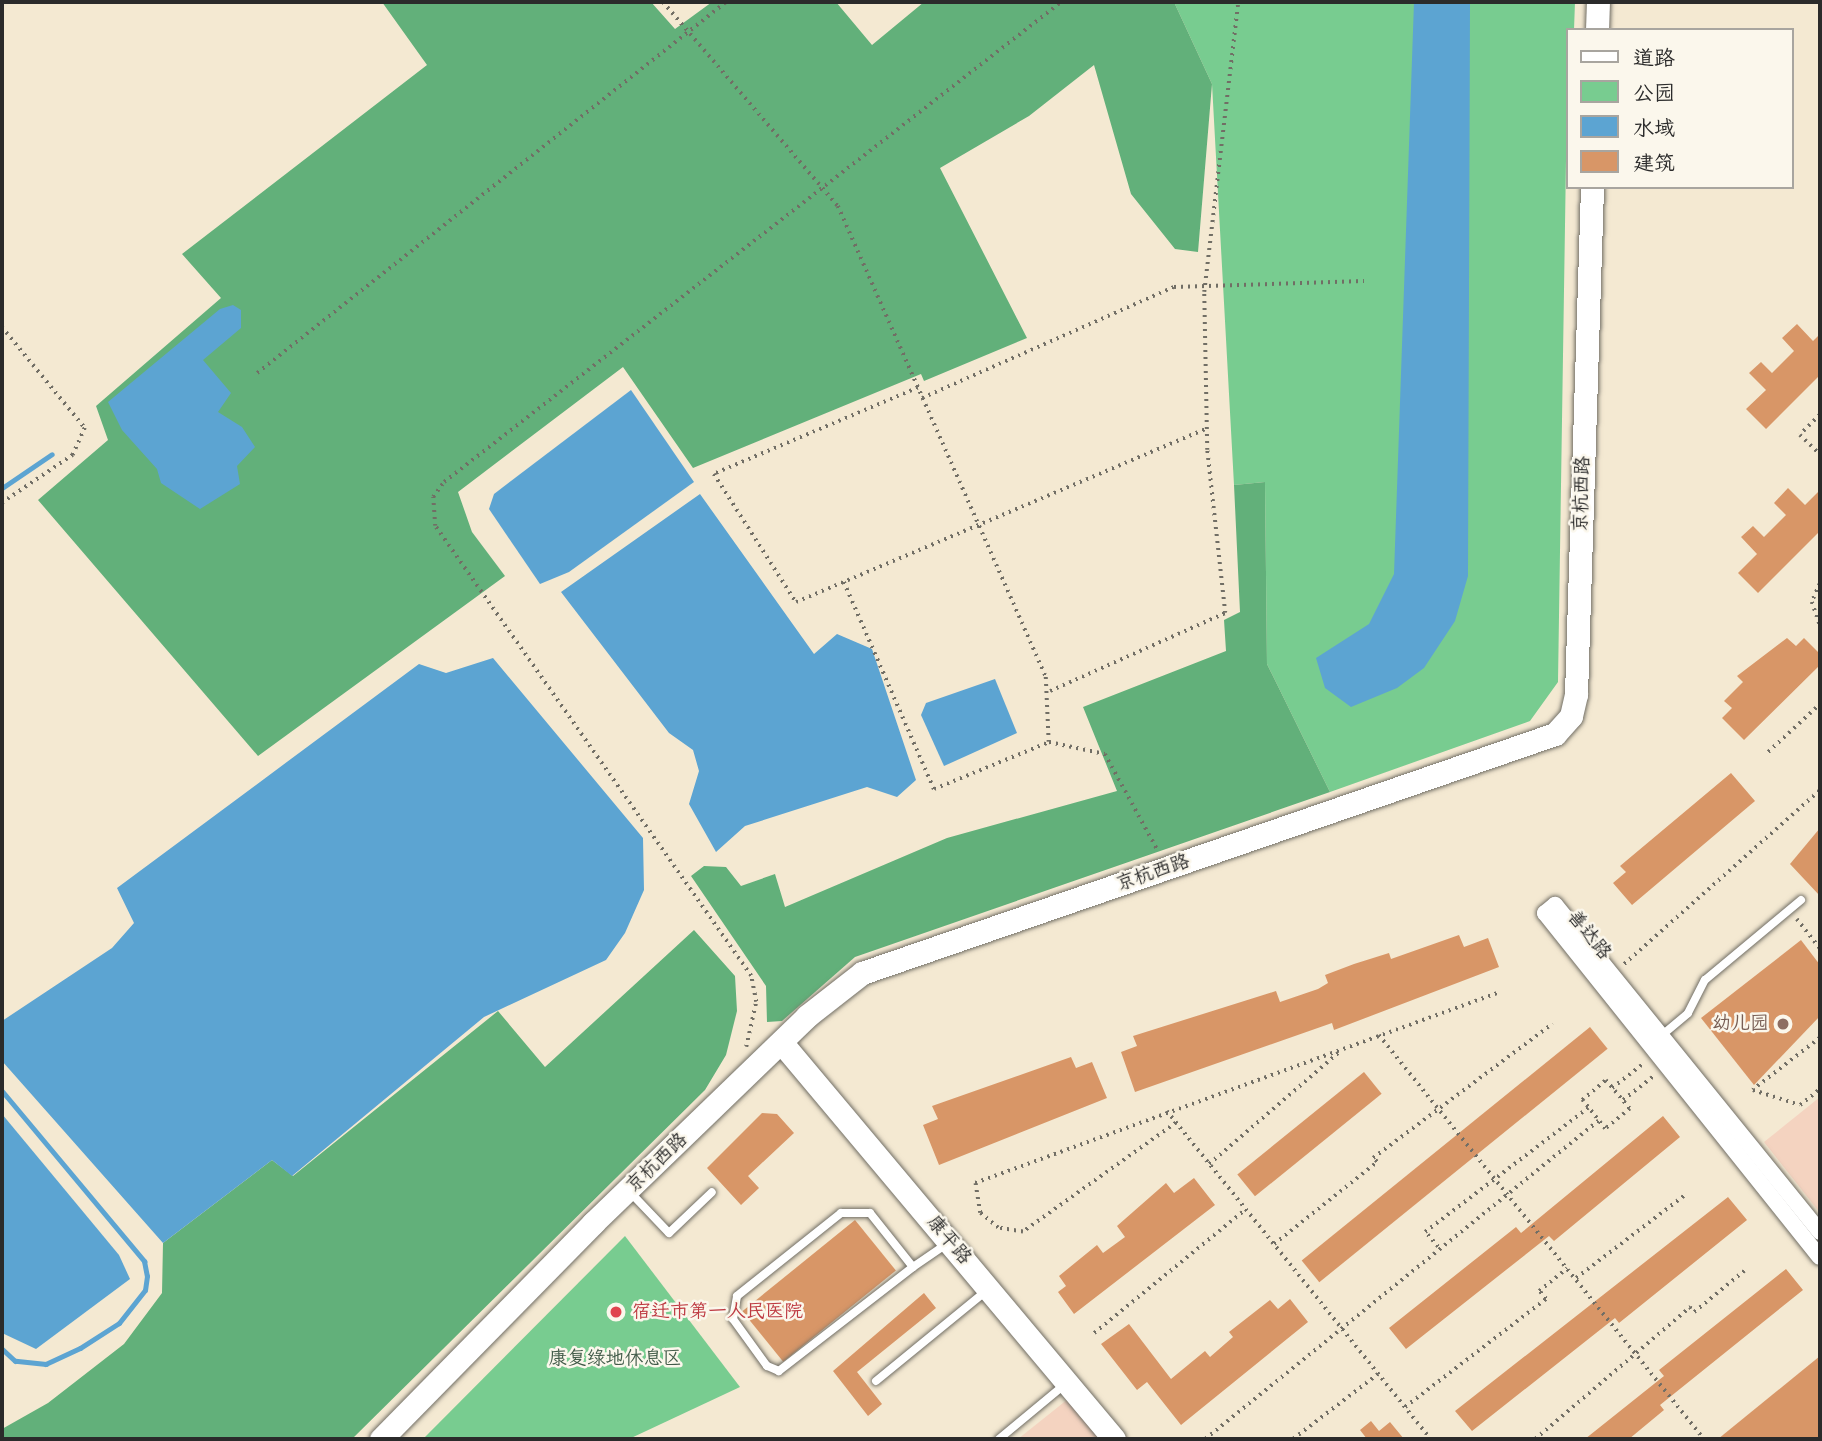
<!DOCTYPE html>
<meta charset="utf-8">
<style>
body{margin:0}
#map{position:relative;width:1822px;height:1441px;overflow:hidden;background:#f4e9d2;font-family:"Balsamiq Sans","LXGW WenKai TC",sans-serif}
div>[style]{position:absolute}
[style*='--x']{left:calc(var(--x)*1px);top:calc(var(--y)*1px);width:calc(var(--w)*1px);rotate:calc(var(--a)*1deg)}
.built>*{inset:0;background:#f4d3c0}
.green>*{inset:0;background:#78cc90}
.forest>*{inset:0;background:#62b07a}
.water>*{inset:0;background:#5ca4d2}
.stream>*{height:5px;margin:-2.5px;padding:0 2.5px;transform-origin:2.5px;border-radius:2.5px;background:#5ca4d2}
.building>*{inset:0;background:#d89667;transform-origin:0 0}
.path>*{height:3.5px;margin-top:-1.75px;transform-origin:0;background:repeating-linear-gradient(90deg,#716e65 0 2px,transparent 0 7px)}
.roads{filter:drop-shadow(0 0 2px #716e65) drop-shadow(0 0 2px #716e65)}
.lane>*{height:8px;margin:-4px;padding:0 4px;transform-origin:4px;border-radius:4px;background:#fff}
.street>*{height:16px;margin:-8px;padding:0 8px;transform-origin:8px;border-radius:8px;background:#fff}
.secondary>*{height:23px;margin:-11.5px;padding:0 11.5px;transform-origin:11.5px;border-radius:11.5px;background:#fff}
.dots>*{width:19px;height:19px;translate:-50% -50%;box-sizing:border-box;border:4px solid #fbf7ec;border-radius:50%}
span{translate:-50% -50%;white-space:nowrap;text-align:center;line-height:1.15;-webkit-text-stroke:5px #fbf7ec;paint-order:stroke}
.street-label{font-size:19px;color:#2b2b2b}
.education-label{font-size:19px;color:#785e54}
.right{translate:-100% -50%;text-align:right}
.health-label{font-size:19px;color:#be3a42}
.left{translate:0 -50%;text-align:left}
.park-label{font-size:19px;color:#425b49}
.frame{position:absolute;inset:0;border:4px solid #2b2b2b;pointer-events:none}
.legend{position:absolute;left:1566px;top:28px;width:228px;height:161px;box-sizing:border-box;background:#fbf7ec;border:2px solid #a8a59f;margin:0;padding:9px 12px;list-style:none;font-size:21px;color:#2b2b2b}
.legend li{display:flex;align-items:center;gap:14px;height:35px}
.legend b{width:35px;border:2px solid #a8a59f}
</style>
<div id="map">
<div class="built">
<div style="clip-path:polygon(1820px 1097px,1820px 1213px,1764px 1142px)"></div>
<div style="clip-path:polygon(1068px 1399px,1099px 1439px,1018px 1439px)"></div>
</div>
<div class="green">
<div style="clip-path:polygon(1174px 2px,1575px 2px,1574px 30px,1568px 30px,1558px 682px,1530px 721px,1330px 792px,1267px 664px,1265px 482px,1234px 485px,1212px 84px)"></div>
<div style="clip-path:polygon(625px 1236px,740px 1387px,629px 1439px,423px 1439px)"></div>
</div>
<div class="forest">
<div style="clip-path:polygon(382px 2px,651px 2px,675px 29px,712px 2px,836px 2px,872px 45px,924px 2px,1174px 2px,1212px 84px,1198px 252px,1175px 249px,1131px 194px,1094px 65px,1029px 116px,940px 168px,1027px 338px,924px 381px,921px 374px,693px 468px,623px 367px,458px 492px,472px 532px,505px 576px,258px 756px,38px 500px,108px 440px,96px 406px,221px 298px,182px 254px,427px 65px)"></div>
<div style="clip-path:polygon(1265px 482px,1267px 664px,1330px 792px,855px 957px,782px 1021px,767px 1022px,766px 986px,691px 876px,704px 866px,726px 867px,741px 886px,775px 874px,785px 907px,947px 838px,1117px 791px,1083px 707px,1226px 651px,1224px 620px,1240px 612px,1234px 485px)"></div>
<div style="clip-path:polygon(694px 930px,735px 976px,737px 1011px,726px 1055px,705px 1090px,352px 1439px,2px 1439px,2px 1429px,48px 1403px,124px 1344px,162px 1293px,163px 1243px,272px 1160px,293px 1176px,498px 1011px,545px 1067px)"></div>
</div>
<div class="water">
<div style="clip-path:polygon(1414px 2px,1470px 2px,1468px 576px,1455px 621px,1424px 668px,1397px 688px,1351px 707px,1325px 688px,1316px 658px,1369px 624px,1394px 574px)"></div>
<div style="clip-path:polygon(233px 305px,241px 310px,241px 328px,203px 360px,231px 393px,218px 412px,242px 427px,255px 447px,237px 466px,240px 484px,200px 509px,161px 483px,157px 469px,122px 430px,108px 402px,220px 309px)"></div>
<div style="clip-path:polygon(631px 390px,694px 482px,569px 572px,540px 584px,489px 509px,494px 494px)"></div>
<div style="clip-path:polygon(700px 494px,814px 654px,837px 634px,872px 649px,916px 780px,897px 797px,867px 787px,745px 826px,716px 852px,689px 804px,699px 771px,693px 750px,669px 733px,561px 592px)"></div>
<div style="clip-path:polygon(493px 658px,643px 838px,644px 890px,625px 933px,606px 960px,484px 1017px,292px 1176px,272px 1160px,163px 1243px,2px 1061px,2px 1021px,112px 948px,134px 923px,117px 888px,419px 664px,446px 673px)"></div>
<div style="clip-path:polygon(995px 679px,1017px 733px,944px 766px,921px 715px,926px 703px)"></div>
<div style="clip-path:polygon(2px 1114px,119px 1255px,130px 1279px,36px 1349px,2px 1333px)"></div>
</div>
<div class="stream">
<div style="--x:2;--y:488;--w:60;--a:-34.2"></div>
<div style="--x:2;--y:1091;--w:222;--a:50.1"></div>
<div style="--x:144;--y:1261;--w:15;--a:79"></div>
<div style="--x:147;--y:1276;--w:14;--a:98"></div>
<div style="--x:145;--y:1290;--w:42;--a:128.2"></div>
<div style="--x:119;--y:1323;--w:46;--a:147.3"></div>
<div style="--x:80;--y:1348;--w:38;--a:155"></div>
<div style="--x:46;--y:1364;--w:31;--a:-174"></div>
<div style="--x:15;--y:1361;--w:18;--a:-137"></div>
</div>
<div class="building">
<div style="clip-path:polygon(1797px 324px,1813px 341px,1820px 334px,1820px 375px,1766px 429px,1746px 409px,1766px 390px,1749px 373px,1761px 362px,1772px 373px,1794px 351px,1782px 338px)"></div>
<div style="clip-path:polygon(1788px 488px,1805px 505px,1820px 490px,1820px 531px,1758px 593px,1738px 573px,1757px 554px,1741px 537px,1753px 526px,1764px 537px,1786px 515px,1774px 503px)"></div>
<div style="clip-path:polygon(1787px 638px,1796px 646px,1804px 638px,1820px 654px,1820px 665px,1744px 740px,1722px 718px,1732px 708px,1724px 701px,1743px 682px,1737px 676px)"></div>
<div style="clip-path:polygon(1731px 773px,1755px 801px,1632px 905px,1613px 883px,1626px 872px,1620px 866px)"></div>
<div style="clip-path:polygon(1820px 828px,1820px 896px,1790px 864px)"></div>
<div style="clip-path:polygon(1459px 935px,1464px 947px,1488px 938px,1499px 967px,1334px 1030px,1332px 1023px,1135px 1092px,1121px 1052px,1137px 1046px,1133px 1036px,1276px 991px,1280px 1002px,1318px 989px,1328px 983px,1325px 975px,1354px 964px,1389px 953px,1391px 959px)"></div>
<div style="clip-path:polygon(1801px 940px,1820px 965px,1820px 1016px,1754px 1085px,1701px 1018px)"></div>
<div style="left:1590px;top:1027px;width:28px;height:371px;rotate:51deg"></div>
<div style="clip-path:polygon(1071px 1057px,1076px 1068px,1092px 1062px,1107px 1098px,939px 1165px,923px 1125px,938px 1119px,932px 1106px)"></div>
<div style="left:1364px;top:1072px;width:28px;height:163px;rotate:51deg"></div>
<div style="clip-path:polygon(762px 1113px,777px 1114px,794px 1133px,748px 1176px,759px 1188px,741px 1205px,707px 1168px)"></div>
<div style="clip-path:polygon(1663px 1116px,1680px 1137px,1554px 1241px,1549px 1236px,1406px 1349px,1389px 1328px,1516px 1227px,1521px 1233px)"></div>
<div style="clip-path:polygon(1194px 1178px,1215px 1205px,1074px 1314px,1058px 1292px,1066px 1286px,1059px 1276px,1097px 1245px,1103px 1253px,1125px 1237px,1117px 1226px,1166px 1183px,1174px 1193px)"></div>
<div style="clip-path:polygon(1728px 1197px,1747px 1220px,1619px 1323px,1615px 1318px,1472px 1431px,1455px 1411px)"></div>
<div style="left:855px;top:1220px;width:65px;height:145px;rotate:51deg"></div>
<div style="clip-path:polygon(1786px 1269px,1803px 1290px,1660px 1405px,1664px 1410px,1629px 1439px,1585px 1439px,1664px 1376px,1659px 1370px)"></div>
<div style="clip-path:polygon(924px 1293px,936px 1308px,857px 1372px,882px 1404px,868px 1416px,833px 1371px)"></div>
<div style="clip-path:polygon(1290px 1299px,1308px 1322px,1181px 1425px,1147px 1382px,1137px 1390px,1101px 1344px,1129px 1324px,1171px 1379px,1205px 1351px,1210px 1357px,1233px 1337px,1229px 1332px,1270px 1300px,1278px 1309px)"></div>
<div style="clip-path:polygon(1820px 1356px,1820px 1439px,1718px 1439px)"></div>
<div style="clip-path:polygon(1371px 1421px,1379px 1431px,1390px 1422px,1404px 1439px,1367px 1439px,1360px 1430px)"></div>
</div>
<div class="path">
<div style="--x:663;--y:2;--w:269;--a:49.4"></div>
<div style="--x:838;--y:206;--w:515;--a:66.17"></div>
<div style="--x:1046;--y:677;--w:65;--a:87.4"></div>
<div style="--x:1049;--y:742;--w:57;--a:12.1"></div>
<div style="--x:1105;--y:754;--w:111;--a:61.3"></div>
<div style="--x:2;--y:327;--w:131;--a:50.6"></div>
<div style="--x:85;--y:428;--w:30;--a:114"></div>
<div style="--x:73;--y:455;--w:86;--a:145.9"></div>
<div style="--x:257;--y:373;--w:598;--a:-38.35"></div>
<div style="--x:918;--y:388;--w:221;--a:157.1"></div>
<div style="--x:714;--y:474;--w:152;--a:57.4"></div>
<div style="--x:796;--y:602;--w:446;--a:-22.9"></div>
<div style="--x:922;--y:398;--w:275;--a:-23.8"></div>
<div style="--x:1174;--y:287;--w:190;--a:-1.8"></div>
<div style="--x:1820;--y:415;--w:28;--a:135"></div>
<div style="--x:1800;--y:435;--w:28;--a:44"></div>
<div style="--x:844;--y:582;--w:226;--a:66.5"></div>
<div style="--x:934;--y:789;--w:124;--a:-22.2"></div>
<div style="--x:1820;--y:584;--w:20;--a:114"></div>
<div style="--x:1812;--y:602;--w:24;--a:71"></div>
<div style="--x:1050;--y:691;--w:192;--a:-24"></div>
<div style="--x:1225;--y:613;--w:164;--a:-96.3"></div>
<div style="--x:1207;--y:450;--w:158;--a:-91.1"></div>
<div style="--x:1204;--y:292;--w:292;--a:-83.3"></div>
<div style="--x:1768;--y:752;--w:71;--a:-42.7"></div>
<div style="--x:1797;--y:919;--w:37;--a:52"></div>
<div style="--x:1624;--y:964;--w:262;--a:-41.6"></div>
<div style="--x:1379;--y:1035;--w:518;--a:51.18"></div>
<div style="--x:1820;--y:1038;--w:85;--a:142.2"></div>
<div style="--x:1753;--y:1090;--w:49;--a:17.7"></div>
<div style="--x:1800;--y:1105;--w:26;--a:-39"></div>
<div style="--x:746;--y:1047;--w:46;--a:-77.5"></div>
<div style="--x:756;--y:1002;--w:26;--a:-101"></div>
<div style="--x:751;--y:976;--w:550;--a:-125.08"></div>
<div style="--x:435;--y:526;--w:29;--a:-94"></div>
<div style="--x:433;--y:497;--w:19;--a:-54"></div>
<div style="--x:444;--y:482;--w:782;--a:-37.88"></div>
<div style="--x:1606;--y:1080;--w:38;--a:50"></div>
<div style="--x:1630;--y:1109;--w:32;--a:141"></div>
<div style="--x:1605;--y:1129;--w:37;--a:-128"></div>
<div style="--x:1582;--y:1100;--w:31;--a:-40"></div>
<div style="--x:1612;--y:1088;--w:41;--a:-38"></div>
<div style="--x:1623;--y:1100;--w:39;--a:-38"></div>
<div style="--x:1167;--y:1111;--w:421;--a:51.2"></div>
<div style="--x:1176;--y:1123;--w:188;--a:144.5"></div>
<div style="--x:1023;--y:1232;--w:25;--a:-171"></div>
<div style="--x:998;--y:1228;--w:23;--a:-140"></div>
<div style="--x:980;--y:1213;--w:30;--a:-99"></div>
<div style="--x:975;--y:1183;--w:556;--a:-20"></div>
<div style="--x:1209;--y:1164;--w:172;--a:-40.7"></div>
<div style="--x:1274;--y:1244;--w:132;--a:-38.5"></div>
<div style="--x:1377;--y:1162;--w:6;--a:-135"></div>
<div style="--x:1373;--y:1158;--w:224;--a:-36.8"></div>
<div style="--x:1438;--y:1247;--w:20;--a:-131"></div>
<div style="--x:1425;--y:1232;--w:205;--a:-37.3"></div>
<div style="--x:1576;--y:1278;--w:137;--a:-37.3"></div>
<div style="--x:1094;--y:1333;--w:196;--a:-39.2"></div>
<div style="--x:1405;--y:1407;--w:178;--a:-37.5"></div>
<div style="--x:1546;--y:1299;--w:11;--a:-131"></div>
<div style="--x:1539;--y:1291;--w:36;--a:-39"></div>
<div style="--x:1205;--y:1439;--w:506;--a:-38.98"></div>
<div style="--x:1293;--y:1439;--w:107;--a:-37.4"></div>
<div style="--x:1535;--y:1439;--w:204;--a:-40.4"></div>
<div style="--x:1690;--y:1307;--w:6;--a:51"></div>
<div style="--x:1694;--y:1312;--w:65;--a:-39.4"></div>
</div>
<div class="roads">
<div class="lane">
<div style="--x:1661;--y:1036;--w:35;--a:-40"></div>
<div style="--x:1688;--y:1013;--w:37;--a:-63"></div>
<div style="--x:1705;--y:980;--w:125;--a:-39.8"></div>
<div style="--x:629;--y:1191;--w:58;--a:46.4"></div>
<div style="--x:669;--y:1233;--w:59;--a:-43.6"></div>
<div style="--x:913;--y:1267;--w:170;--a:142.2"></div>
<div style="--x:779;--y:1371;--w:13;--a:-157"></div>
<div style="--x:767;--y:1366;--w:58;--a:-125.9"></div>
<div style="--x:733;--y:1319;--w:23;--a:-80"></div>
<div style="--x:737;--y:1296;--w:133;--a:-38.6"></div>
<div style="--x:841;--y:1213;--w:29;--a:0"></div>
<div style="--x:870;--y:1213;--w:69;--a:51.5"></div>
<div style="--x:913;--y:1267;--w:42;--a:-34.4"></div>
<div style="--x:876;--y:1381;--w:144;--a:-39.3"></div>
<div style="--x:999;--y:1439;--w:85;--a:-39.7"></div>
</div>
<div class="street">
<div style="--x:1820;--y:1232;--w:421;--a:-129"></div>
<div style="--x:1555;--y:905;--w:13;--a:141"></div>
<div style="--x:1545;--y:913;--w:440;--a:51.4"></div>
</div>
<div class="secondary">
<div style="--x:1597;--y:30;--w:28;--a:-88"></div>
<div style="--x:781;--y:1042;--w:518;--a:50.01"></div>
<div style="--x:381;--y:1439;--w:303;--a:-45.5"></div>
<div style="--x:593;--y:1223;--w:298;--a:-44"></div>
<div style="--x:807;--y:1016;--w:70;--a:-38"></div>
<div style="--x:862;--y:973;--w:733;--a:-19.03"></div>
<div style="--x:1555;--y:734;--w:24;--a:-48"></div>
<div style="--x:1571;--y:716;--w:23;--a:-77"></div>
<div style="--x:1576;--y:694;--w:507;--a:-88.19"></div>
</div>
</div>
<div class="dots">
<div style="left:1783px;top:1024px;background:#8d6e63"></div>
<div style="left:616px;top:1312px;background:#e0444e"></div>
</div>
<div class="street-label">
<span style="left:1582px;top:494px;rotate:-88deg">京杭西路</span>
<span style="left:1153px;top:873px;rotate:-19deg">京杭西路</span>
<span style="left:1589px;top:935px;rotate:51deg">善达路</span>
<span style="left:657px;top:1163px;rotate:-44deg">京杭西路</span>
<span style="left:949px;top:1240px;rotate:50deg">康平路</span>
</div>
<div class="education-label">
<span class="right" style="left:1769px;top:1024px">幼儿园</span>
</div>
<div class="health-label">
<span class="left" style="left:632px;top:1312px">宿迁市第一人民医院</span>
</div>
<div class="park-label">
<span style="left:615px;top:1359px">康复绿地休息区</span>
</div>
<div class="frame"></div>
<ul class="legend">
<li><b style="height:9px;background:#fff"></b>道路</li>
<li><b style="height:19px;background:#78cc90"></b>公园</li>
<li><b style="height:19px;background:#5ca4d2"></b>水域</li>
<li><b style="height:19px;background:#d89667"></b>建筑</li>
</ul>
</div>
